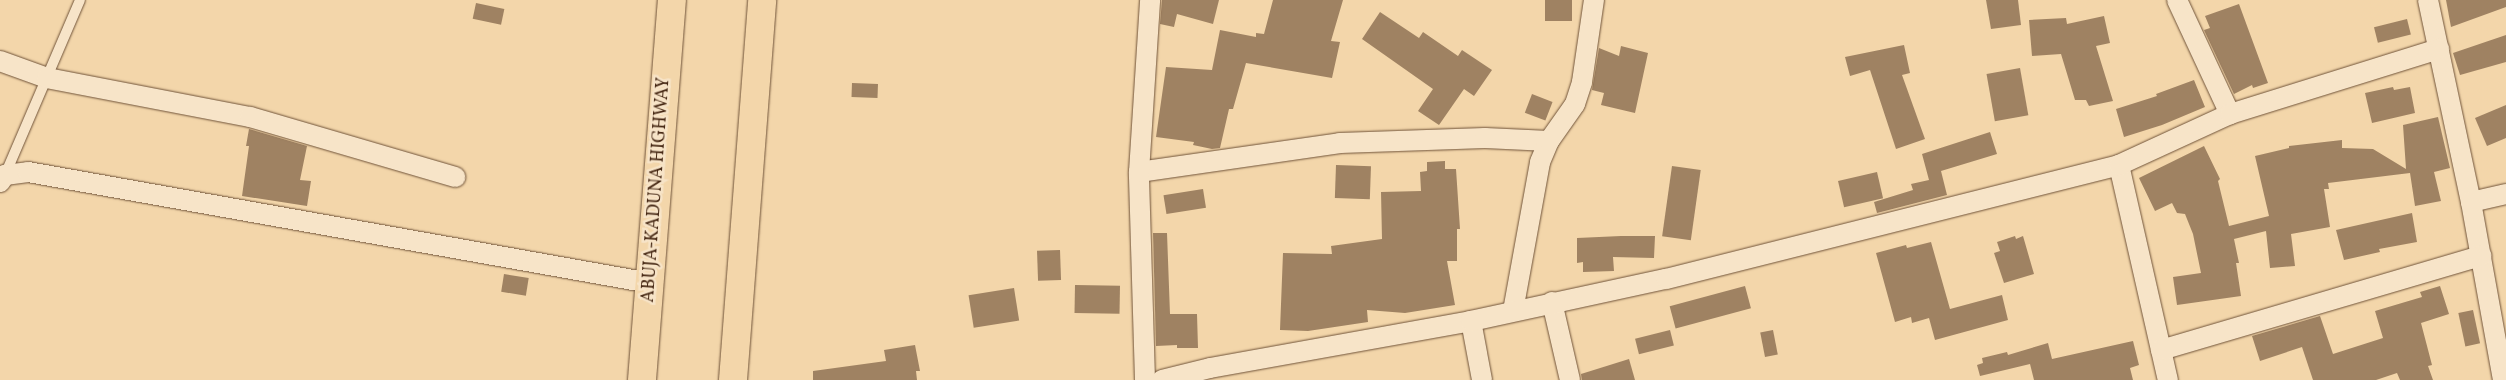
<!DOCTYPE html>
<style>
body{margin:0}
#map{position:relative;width:2506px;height:380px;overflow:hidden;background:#f3d6aa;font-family:Vollkorn,serif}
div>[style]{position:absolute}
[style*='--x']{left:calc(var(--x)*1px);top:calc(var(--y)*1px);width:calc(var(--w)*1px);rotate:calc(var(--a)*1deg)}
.building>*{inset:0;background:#9f8262;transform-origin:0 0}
.roads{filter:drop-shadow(0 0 1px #705339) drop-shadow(0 0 1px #705339)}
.service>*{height:10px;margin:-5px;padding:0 5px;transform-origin:5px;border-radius:5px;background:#f7e4c8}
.minor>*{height:20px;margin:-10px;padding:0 10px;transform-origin:10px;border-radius:10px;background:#f7e4c8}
.trunk>*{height:28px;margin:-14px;padding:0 14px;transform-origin:14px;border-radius:14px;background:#f3d6aa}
span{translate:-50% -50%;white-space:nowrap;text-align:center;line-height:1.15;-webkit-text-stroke:5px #f7e4c8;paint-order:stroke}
.street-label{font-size:18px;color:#452713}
</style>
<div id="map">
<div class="building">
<div style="clip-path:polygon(1162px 0,1219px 0,1213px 24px,1177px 14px,1174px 27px,1160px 24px)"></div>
<div style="clip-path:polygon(1273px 0,1343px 0,1331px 41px,1340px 42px,1332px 78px,1246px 63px,1233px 109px,1229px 109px,1220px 148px,1212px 149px,1193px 145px,1194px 142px,1156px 137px,1166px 67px,1212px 70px,1220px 30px,1256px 37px,1256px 33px,1264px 34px)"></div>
<div style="left:1545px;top:0;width:27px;height:21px"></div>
<div style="clip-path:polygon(1986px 0,2018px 0,2021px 25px,1991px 29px)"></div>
<div style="clip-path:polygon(2446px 0,2506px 0,2506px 7px,2451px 27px)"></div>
<div style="left:476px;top:3px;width:29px;height:16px;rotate:12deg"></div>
<div style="clip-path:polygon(2239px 4px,2268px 83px,2253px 88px,2252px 85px,2234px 94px,2204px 30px,2210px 28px,2205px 16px)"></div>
<div style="clip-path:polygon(1380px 12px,1419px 38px,1423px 32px,1458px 56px,1462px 50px,1492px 70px,1474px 96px,1464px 89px,1439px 125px,1418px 111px,1433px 89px,1362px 39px)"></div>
<div style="clip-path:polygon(2104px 16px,2110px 43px,2096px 46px,2113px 101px,2089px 106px,2086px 100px,2075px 100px,2061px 54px,2032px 56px,2029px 20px,2066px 18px,2067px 24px)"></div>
<div style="left:2407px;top:19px;width:16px;height:34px;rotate:76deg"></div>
<div style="clip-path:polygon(2506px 35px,2506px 62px,2460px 75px,2453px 53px)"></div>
<div style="clip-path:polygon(1904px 45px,1910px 73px,1902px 75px,1925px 139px,1896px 149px,1870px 70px,1850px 76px,1845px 57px)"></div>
<div style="clip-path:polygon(1621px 46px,1648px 53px,1635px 113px,1601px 105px,1604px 93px,1592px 90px,1599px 48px,1619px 56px)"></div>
<div style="left:2020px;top:68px;width:48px;height:34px;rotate:80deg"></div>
<div style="clip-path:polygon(2194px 80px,2205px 107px,2162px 125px,2124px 137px,2116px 109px,2157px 96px,2156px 94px)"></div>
<div style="left:852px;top:83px;width:26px;height:14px;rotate:2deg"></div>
<div style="clip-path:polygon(2393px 87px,2394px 90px,2410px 87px,2415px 113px,2372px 123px,2365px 93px)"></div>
<div style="left:1532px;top:94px;width:22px;height:20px;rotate:21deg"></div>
<div style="clip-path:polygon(2506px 105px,2506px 138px,2487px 146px,2475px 118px)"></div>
<div style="clip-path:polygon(2438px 117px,2450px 168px,2434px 172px,2441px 201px,2415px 206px,2410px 173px,2328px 183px,2329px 189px,2324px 189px,2330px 227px,2291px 234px,2295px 266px,2270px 268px,2266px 231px,2234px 239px,2239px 263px,2236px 263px,2241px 296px,2177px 305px,2173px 277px,2201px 273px,2193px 234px,2185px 214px,2177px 213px,2172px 203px,2155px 211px,2139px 178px,2204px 146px,2220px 179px,2218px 181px,2229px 226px,2269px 216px,2255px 156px,2289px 148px,2289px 146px,2342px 140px,2342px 148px,2373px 149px,2406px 169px,2403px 125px)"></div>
<div style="clip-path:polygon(249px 129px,307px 146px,300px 180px,311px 181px,307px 206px,242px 196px,249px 146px,246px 146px)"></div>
<div style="clip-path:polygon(1990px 132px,1997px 154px,1941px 171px,1947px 195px,1877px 213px,1874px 202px,1913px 190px,1911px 184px,1929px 180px,1922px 154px)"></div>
<div style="clip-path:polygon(1445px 161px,1445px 169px,1456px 169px,1460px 229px,1457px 229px,1457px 261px,1447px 261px,1455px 305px,1405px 313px,1367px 310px,1368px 322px,1308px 331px,1280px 330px,1283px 253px,1332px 254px,1331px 246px,1382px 239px,1381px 192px,1421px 191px,1420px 172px,1427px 171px,1427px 162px)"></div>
<div style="left:1336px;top:165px;width:35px;height:33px;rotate:2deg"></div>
<div style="left:1672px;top:166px;width:29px;height:71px;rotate:8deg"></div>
<div style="left:1877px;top:172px;width:27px;height:40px;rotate:77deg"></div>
<div style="left:1203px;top:189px;width:19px;height:40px;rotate:81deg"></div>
<div style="clip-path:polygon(2412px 213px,2417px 242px,2379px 249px,2380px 252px,2344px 260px,2336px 230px)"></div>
<div style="clip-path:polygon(1153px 233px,1167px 233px,1170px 314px,1197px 314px,1198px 348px,1177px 348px,1177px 345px,1156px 346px)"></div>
<div style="clip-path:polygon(1621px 236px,1655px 236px,1654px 258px,1613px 257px,1614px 271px,1583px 272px,1583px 262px,1577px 263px,1577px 238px)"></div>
<div style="clip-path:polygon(2015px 236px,2016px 239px,2023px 236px,2034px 274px,2004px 283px,1994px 253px,2000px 251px,1997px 242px)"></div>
<div style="clip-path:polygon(1931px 242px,1950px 309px,2002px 295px,2008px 320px,1935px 340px,1929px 318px,1912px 323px,1911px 317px,1895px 322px,1876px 253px,1906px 245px,1907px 248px)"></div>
<div style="left:1060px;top:250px;width:30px;height:23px;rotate:88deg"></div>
<div style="left:504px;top:274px;width:25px;height:18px;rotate:9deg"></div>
<div style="left:1075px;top:285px;width:45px;height:28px;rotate:1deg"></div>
<div style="left:1745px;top:286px;width:23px;height:78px;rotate:75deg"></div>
<div style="clip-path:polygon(2440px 286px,2449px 314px,2421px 323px,2432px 365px,2428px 366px,2433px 380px,2400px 380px,2397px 373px,2376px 380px,2313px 380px,2302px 347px,2260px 361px,2252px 336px,2320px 316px,2333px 354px,2383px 338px,2375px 311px,2422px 297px,2420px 292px)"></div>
<div style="left:1014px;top:288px;width:33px;height:46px;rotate:81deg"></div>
<div style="left:2473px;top:310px;width:34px;height:15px;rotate:78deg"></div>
<div style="left:1670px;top:330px;width:16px;height:36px;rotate:76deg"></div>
<div style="left:1773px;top:330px;width:25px;height:13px;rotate:79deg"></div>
<div style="clip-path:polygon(2133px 341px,2139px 365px,2130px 368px,2133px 380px,2034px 380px,2030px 364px,1980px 376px,1977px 365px,1983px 363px,1982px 358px,2007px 352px,2008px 355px,2048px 343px,2052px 359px)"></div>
<div style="clip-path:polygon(915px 345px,920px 371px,916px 371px,917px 380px,813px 380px,813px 371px,886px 361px,884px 350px)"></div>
<div style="clip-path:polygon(1629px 359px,1635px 380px,1582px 380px,1581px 374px)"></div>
</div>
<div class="roads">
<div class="service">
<div style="--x:5;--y:175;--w:190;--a:-66.8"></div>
</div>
<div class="minor">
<div style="--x:2177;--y:0;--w:126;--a:65.1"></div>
<div style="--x:2428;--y:0;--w:207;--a:78"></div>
<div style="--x:2471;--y:202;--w:181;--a:79.8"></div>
<div style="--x:0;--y:61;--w:50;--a:19.9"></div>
<div style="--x:47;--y:78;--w:207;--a:10.9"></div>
<div style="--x:250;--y:117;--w:214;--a:16.3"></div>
<div style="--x:2119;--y:165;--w:221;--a:77.2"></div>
<div style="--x:1139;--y:172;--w:203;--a:-8.2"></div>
<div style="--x:1340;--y:143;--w:145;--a:-2"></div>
<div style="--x:1485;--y:138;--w:64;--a:2.7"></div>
<div style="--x:0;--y:182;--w:9;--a:-54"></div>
<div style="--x:5;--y:175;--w:23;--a:-7"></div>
<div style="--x:28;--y:172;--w:632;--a:10.12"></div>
<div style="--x:2471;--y:202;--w:36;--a:-13"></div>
<div style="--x:1552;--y:302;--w:80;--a:77"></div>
<div style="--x:1513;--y:311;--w:151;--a:-79.7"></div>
<div style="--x:1540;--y:162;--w:23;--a:-67"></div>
<div style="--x:1549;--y:141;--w:45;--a:-54.9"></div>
<div style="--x:1575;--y:104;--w:23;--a:-72"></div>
<div style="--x:1582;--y:82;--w:83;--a:-81.7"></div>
<div style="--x:1471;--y:321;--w:60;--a:79.4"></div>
<div style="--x:2161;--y:350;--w:334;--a:-16.4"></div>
<div style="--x:1145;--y:380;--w:208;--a:-91.7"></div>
<div style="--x:1139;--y:172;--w:172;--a:-86.3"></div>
<div style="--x:1162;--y:380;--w:49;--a:-14"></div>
<div style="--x:1210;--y:368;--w:265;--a:-10.2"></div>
<div style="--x:1471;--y:321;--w:199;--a:-12.2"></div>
<div style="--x:1666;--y:279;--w:467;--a:-14.1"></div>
<div style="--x:2119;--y:165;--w:122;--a:-24.7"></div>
<div style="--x:2230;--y:114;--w:219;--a:-17.3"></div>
</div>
<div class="trunk">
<div style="--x:642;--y:380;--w:381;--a:-85.5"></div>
<div style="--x:733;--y:380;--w:381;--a:-85.6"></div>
</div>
</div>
<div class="street-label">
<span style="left:657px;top:190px;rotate:-86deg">ABUJA-KADUNA HIGHWAY</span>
</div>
</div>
